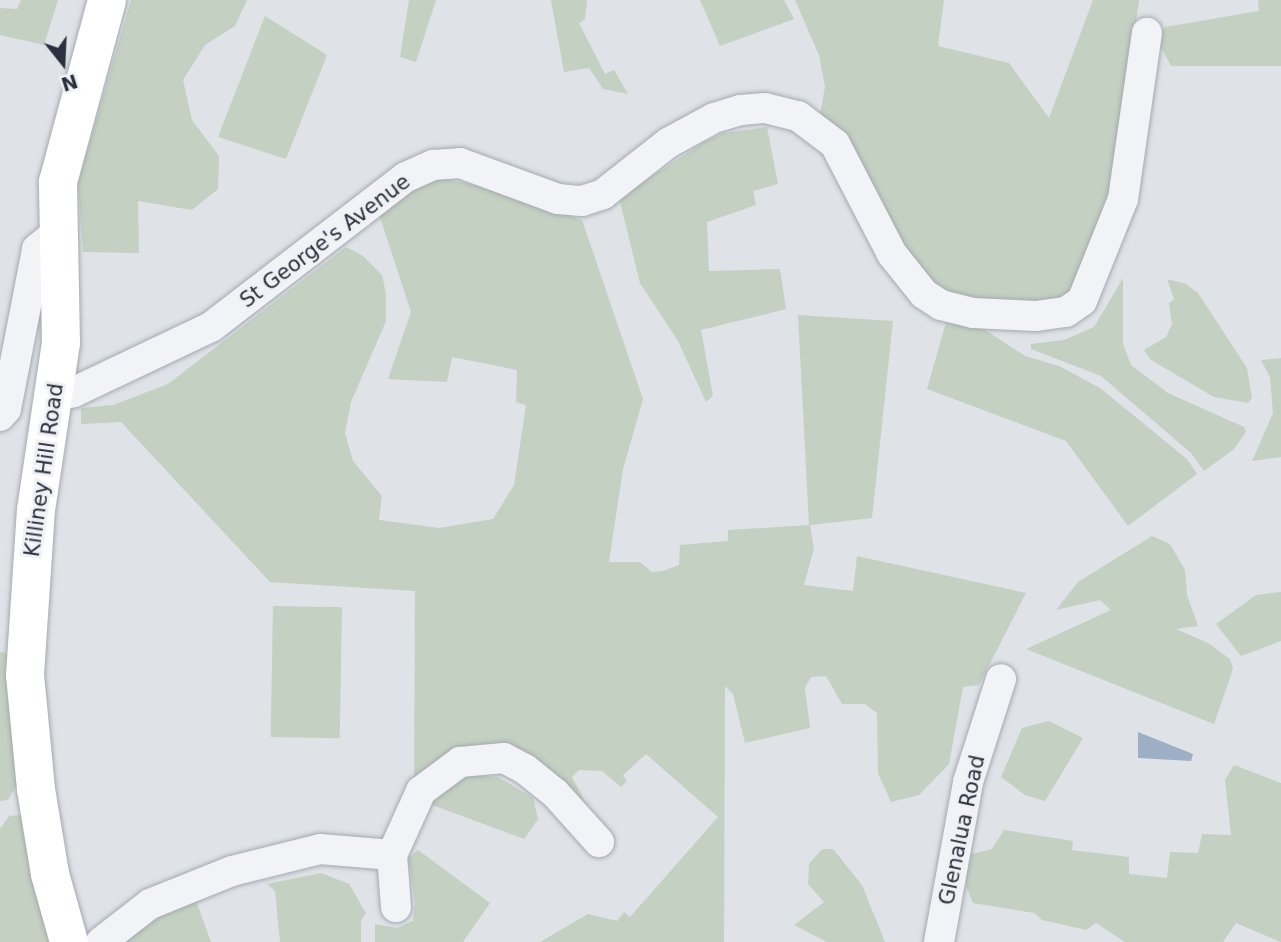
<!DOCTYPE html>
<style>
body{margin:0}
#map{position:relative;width:1281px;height:942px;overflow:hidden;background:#dfe2e7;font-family:"DejaVu Sans",sans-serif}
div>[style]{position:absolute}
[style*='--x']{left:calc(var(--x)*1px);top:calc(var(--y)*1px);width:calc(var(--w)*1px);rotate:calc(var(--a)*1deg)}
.green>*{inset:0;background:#c4d0c1;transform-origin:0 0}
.water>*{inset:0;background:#9eaec4}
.roads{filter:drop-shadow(0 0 2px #a5a9b1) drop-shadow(0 0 2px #a5a9b1)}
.minor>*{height:30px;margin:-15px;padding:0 15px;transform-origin:15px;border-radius:15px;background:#f2f3f6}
.secondary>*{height:38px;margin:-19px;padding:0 19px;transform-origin:19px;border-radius:19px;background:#fff}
span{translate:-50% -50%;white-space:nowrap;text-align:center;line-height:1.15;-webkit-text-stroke:6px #eff1f5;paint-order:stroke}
.street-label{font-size:21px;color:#2a303d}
.north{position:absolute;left:28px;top:28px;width:70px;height:70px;-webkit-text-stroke:5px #eff1f5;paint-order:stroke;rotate:162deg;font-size:19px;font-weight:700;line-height:28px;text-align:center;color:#2a303d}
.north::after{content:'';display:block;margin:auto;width:24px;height:32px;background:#2a303d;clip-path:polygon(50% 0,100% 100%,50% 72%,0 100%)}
</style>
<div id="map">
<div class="green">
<div style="clip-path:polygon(21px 0,58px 0,44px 45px,0 35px,0 8px,17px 9px)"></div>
<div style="clip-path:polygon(131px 0,247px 0,235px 26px,205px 45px,183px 80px,192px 120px,219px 156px,218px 189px,192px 210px,138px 201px,139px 253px,83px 252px,78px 182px)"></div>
<div style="clip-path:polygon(409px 0,436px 0,416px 62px,400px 57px)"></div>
<div style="clip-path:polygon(551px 0,587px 0,585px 19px,579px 23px,605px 74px,614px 70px,628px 94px,603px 89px,589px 68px,564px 72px)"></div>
<div style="clip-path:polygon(700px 0,784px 0,794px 19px,720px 46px)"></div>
<div style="clip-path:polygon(795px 0,944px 0,938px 46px,1009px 63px,1049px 118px,1093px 0,1139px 0,1111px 209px,1067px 303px,958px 302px,924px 279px,819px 119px,825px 87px,819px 55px)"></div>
<div style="clip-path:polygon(1258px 0,1281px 0,1281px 66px,1171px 66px,1156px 38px,1165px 27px,1259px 11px)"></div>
<div style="clip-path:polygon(265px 16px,327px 55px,286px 159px,218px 137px)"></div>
<div style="clip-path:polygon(767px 127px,778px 184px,753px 191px,756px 205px,707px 222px,709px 271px,780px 269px,786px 309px,701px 330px,713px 396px,706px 402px,678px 341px,640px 283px,619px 198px,704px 142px,724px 133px)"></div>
<div style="clip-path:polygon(436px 177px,480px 186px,582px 220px,643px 399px,623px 469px,609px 562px,640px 562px,652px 572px,663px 571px,679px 565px,680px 545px,728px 541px,728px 530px,809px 525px,798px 315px,893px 321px,872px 518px,810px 525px,814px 548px,804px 585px,853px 591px,857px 556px,1026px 593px,979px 685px,963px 687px,949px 764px,919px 795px,891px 802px,878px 773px,877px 713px,865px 704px,842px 704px,826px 676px,811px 677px,805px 688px,810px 728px,745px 743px,733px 694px,725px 686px,724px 942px,540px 942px,588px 914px,617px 921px,624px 912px,630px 917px,718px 817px,646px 754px,623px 775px,627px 781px,621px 787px,602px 771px,579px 770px,572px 777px,591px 813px,529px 764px,414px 782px,415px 591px,270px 582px,121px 422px,81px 424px,81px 408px,113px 405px,168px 384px,346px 247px,363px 256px,382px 275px,386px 294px,386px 321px,351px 402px,345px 433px,353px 461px,382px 496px,379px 520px,439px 528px,493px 519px,514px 485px,526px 405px,516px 402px,517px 370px,452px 357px,447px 382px,388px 379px,411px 312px,378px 211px,422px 181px)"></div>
<div style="clip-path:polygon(1123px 278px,1123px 344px,1131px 365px,1168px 393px,1244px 427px,1246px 432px,1233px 450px,1204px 471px,1191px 453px,1101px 376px,1031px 349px,1031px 344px,1064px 340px,1094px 327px)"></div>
<div style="clip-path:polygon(1167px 279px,1186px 284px,1198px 293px,1247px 368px,1252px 398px,1248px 403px,1214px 397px,1151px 360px,1144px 350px,1166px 337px,1172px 324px,1169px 303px,1174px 299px)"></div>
<div style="clip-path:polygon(948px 315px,972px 321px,1025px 356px,1059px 366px,1100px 388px,1187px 459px,1197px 474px,1128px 526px,1066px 441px,927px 389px)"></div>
<div style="clip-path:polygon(1281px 358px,1281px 457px,1252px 461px,1273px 413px,1270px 377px,1261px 360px)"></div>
<div style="clip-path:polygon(1152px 536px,1170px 544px,1185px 570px,1187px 595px,1198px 626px,1176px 629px,1208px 643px,1230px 659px,1233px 669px,1214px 724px,1026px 649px,1111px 610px,1100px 600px,1056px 610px,1078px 582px)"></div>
<div style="clip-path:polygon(1281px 592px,1281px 641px,1241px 656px,1216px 624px,1256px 595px)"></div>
<div style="left:273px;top:606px;width:69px;height:131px;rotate:1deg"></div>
<div style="clip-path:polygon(0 652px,14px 654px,21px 778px,8px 800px,0 801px)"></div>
<div style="clip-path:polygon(1049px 721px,1083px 738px,1045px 801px,1025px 795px,1001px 777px,1022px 728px)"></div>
<div style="clip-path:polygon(1234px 765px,1281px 783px,1281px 942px,1236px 923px,1223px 942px,1125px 942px,1096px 923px,1086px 930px,1042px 920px,1034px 913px,973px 903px,966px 886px,967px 855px,992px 849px,1004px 830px,1073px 841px,1072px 850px,1129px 857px,1129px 874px,1167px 878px,1170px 852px,1198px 853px,1202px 834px,1231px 835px,1225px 780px)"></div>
<div style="clip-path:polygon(466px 775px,498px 777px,533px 798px,538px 819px,524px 839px,424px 802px)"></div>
<div style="clip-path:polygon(32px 814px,56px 942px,0 942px,0 829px,9px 816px)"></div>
<div style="clip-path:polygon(822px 849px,833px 849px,862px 885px,885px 942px,827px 942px,794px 925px,824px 902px,808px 884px,809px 864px)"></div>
<div style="clip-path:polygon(418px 850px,490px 903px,463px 942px,375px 942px,375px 924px,397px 928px,413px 921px,415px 902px,408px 858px)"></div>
<div style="clip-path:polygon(321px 873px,349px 884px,366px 913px,361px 921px,361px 942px,280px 942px,275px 891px,267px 884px)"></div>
<div style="clip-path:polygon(196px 901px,211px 942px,125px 942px,151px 921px)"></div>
</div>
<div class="water">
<div style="clip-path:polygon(1138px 732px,1193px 754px,1191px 761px,1138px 758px)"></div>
</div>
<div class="roads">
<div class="minor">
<div style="--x:54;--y:396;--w:20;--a:-11"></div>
<div style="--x:74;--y:392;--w:152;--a:-25.4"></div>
<div style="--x:211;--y:327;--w:246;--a:-37.6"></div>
<div style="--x:406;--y:177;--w:30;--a:-24"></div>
<div style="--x:433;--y:165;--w:27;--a:-4"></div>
<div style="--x:460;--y:163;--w:104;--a:20.2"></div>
<div style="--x:558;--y:199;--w:24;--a:5"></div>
<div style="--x:582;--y:201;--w:22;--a:-18"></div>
<div style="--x:603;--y:194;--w:83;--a:-38.1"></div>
<div style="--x:668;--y:143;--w:52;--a:-28.5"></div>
<div style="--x:714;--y:118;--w:28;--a:-17"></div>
<div style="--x:741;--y:110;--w:24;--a:-5"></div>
<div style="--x:765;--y:108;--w:34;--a:14"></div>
<div style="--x:798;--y:116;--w:46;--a:37.1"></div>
<div style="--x:835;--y:144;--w:124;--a:62.6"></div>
<div style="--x:892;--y:254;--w:51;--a:51.3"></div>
<div style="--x:924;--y:294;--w:20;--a:33"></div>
<div style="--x:941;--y:305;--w:33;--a:14"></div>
<div style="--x:973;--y:313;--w:63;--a:2.7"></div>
<div style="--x:1036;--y:316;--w:30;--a:-8"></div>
<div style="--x:1066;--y:312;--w:19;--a:-35"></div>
<div style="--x:1082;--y:301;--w:110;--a:-68.1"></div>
<div style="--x:1123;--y:199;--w:168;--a:-81.8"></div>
<div style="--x:0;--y:416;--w:9;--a:-49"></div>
<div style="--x:6;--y:409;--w:163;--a:-79"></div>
<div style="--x:37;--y:249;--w:28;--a:-39"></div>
<div style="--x:396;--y:907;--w:52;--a:-94.4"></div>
<div style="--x:392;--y:855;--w:70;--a:-65.6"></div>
<div style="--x:421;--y:791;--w:49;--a:-36.6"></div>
<div style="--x:460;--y:762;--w:44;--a:-5.2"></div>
<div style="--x:504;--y:758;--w:24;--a:28"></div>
<div style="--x:525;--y:769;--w:38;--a:39"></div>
<div style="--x:555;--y:793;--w:66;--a:48.1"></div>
<div style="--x:101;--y:942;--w:62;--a:-37.8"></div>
<div style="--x:150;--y:904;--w:88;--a:-21.9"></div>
<div style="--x:232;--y:871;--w:91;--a:-14"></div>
<div style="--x:320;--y:849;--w:72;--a:4.8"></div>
<div style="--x:939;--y:942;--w:163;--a:-79.7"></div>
<div style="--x:968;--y:782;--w:108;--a:-72.2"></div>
</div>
<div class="secondary">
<div style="--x:69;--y:942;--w:71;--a:-105.6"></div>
<div style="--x:50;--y:874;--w:86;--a:-99.4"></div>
<div style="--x:36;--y:789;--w:115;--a:-95.5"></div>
<div style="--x:25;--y:675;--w:165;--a:-86.2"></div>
<div style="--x:36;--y:510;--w:169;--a:-81.5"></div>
<div style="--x:61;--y:343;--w:161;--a:-91.1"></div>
<div style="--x:58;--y:182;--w:188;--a:-74.9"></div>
</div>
</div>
<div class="street-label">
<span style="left:325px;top:241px;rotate:-37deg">St George's Avenue</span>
<span style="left:44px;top:470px;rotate:-82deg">Killiney Hill Road</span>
<span style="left:962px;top:830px;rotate:-78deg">Glenalua Road</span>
</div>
<div class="north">N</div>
</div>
